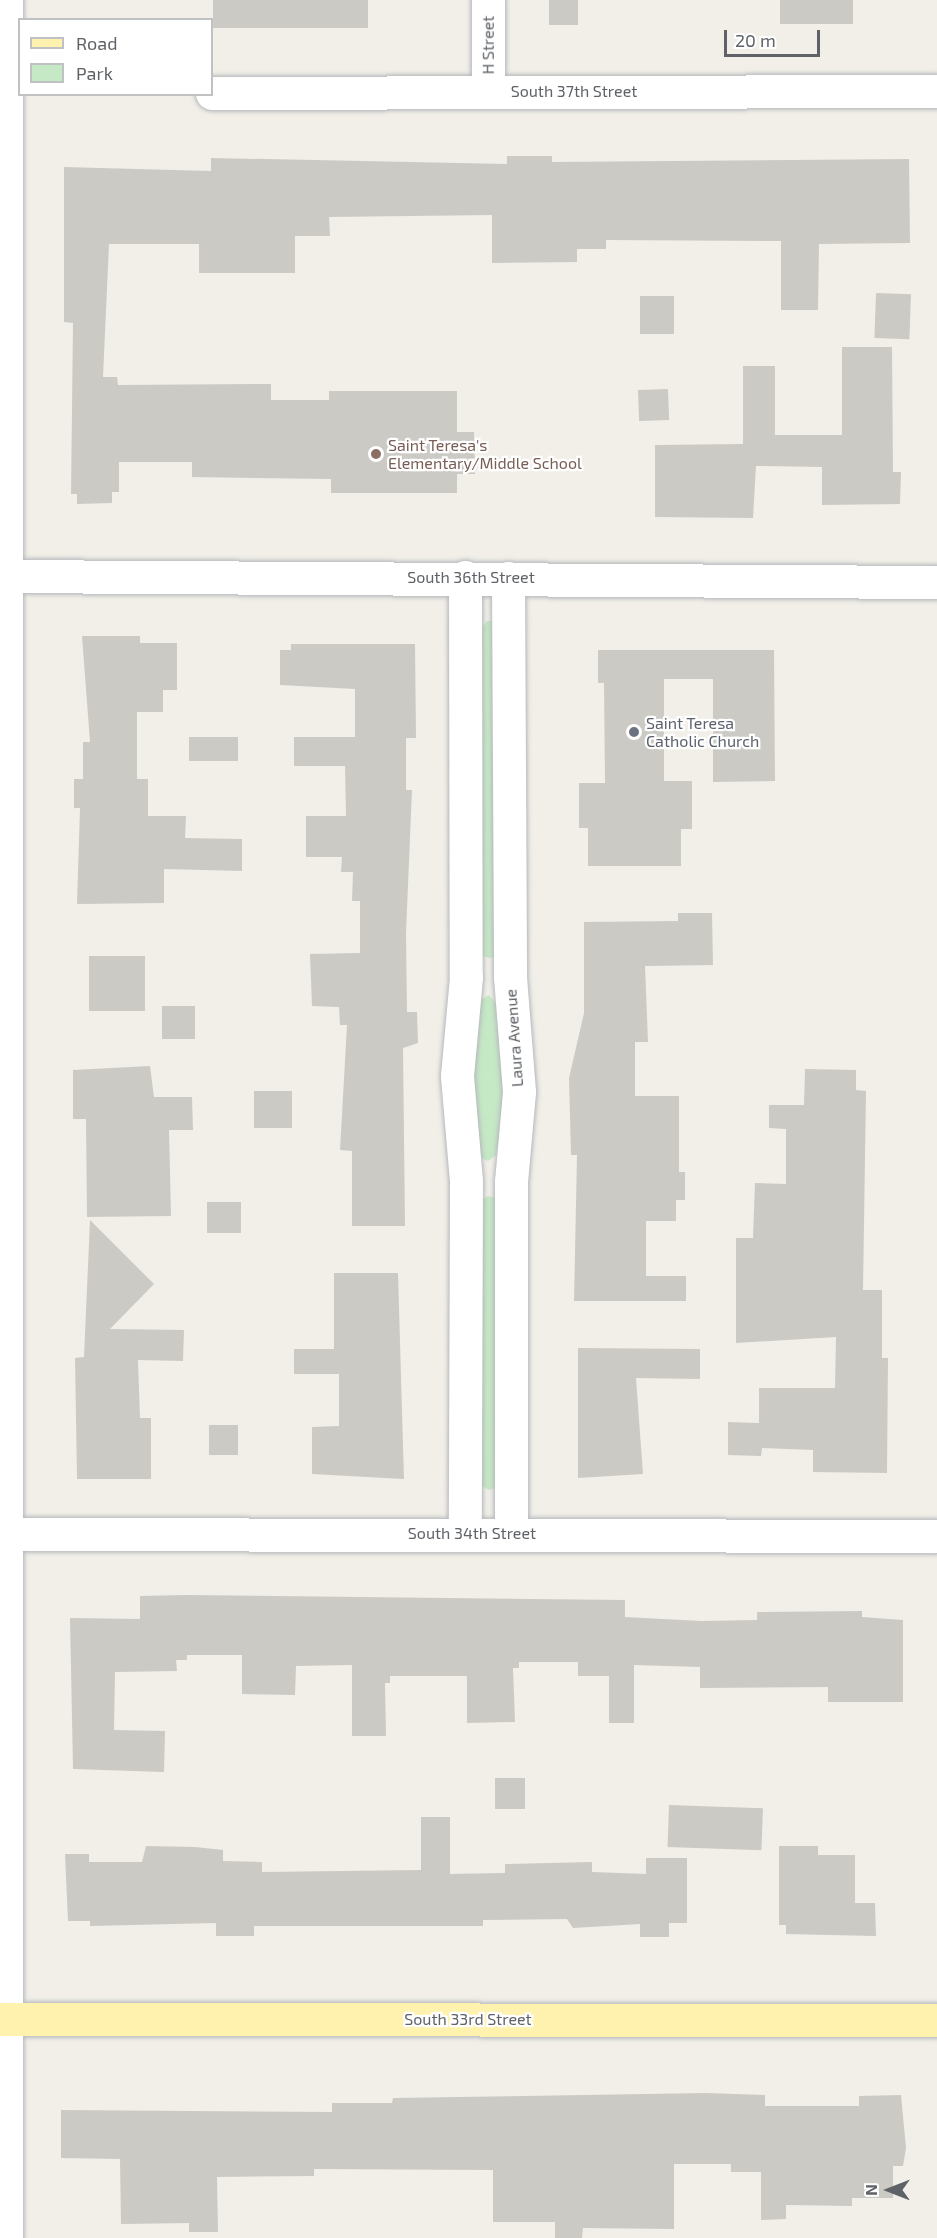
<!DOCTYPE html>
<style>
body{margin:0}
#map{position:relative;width:937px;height:2238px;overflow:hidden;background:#f1efe8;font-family:"Exo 2",sans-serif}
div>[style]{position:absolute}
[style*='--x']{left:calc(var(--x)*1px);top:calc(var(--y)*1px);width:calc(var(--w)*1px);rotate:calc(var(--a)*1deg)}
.green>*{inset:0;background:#c5e8c5}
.building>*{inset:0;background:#cccac5;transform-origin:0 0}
.roads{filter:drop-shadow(0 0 2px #b5b8bc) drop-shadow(0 0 2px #b5b8bc)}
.minor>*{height:33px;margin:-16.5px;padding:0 16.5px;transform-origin:16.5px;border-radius:16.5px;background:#fff}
.major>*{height:33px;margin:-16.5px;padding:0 16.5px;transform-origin:16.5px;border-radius:16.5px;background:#fff2af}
.dots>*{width:16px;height:16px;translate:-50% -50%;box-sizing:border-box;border:3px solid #fff;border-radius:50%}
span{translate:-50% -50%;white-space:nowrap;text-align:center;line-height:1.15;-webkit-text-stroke:4.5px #fff;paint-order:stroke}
.street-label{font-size:16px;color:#5f6368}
.education-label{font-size:16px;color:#785e54}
.left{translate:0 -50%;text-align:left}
.worship-label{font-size:16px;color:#5b616d}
.legend{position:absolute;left:18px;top:18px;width:195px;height:78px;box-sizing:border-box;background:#fff;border:2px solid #bfc1c3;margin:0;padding:8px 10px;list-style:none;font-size:18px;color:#5f6368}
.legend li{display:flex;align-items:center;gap:12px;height:30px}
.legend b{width:30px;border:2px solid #bfc1c3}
.north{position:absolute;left:859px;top:2160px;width:60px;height:60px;-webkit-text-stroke:4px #fff;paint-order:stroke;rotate:270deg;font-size:16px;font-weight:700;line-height:24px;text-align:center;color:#5f6368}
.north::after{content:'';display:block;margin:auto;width:21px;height:27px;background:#5f6368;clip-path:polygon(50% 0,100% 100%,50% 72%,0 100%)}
.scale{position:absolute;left:724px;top:30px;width:96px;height:27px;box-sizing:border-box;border:3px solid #5f6368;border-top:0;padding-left:8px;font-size:18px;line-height:21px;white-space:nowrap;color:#5f6368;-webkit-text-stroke:4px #fff;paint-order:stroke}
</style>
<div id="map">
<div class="green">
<div style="clip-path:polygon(487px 621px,492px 621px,494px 957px,489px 958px,481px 955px,480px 629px)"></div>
<div style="clip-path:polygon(489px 995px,497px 1005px,506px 1062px,501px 1130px,496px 1155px,488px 1161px,479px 1157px,470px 1111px,478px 1001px)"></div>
<div style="clip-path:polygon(488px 1196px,496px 1198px,495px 1488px,489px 1490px,480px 1485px,481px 1200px)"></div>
</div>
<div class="building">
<div style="left:213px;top:0;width:155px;height:28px"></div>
<div style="left:549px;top:0;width:29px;height:25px"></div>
<div style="left:780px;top:0;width:73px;height:24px"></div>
<div style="clip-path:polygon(507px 156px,552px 156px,552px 162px,909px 159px,910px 243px,819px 244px,818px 310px,781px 310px,781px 241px,606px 240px,606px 249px,577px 249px,577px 262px,492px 263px,492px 215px,329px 217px,330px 236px,295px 236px,295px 273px,199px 273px,199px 244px,109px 244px,103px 377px,117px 377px,118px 385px,271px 384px,271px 400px,329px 400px,329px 391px,457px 391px,457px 432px,474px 432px,475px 474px,457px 474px,457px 493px,331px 493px,331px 479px,192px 477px,192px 462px,119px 462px,119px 492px,112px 492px,112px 503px,77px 504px,77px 494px,71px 494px,73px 323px,64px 322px,64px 167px,211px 171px,211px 158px,507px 164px)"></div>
<div style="left:876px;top:293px;width:35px;height:45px;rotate:2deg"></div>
<div style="left:640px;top:296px;width:34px;height:38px"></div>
<div style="clip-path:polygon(842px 347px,892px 347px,893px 472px,901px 472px,900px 504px,822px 505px,822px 467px,756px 466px,753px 518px,655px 517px,655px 445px,743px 444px,743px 366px,775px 366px,775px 435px,842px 435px)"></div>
<div style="left:668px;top:389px;width:31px;height:30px;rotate:88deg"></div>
<div style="clip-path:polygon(82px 636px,140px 636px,140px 643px,177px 643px,177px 690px,163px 690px,163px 712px,137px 712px,137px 779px,148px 779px,148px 816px,186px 816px,185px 838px,242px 839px,242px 871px,164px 869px,164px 903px,77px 904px,80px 808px,74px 808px,74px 779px,83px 779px,83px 742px,90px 742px)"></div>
<div style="clip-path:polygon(291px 644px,415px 644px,416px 738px,406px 738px,406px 790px,412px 790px,406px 933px,407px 1012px,417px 1012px,418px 1043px,403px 1048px,405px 1226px,352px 1226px,352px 1151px,340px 1150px,347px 1025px,340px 1025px,339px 1007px,312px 1006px,310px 954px,360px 953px,360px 901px,352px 901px,353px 872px,341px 872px,342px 857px,306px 857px,306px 816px,346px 816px,345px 766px,294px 766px,294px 737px,355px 737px,355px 689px,280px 685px,280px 650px,291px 650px)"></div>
<div style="clip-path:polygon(598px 650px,774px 650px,775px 781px,713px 782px,713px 679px,664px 679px,664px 781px,692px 781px,692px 829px,681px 829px,681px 866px,588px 866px,588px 828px,579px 828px,579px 783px,605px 783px,604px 683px,598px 683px)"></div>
<div style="left:189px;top:737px;width:49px;height:24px"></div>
<div style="clip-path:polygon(678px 913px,712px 913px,713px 965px,645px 966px,648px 1042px,635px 1042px,635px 1096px,679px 1096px,679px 1172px,685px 1172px,685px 1200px,676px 1200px,676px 1221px,646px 1221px,646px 1276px,686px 1276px,686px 1301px,574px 1301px,577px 1155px,571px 1155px,569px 1078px,584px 1013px,584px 922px,678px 921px)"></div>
<div style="left:89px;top:956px;width:56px;height:55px"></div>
<div style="left:162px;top:1006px;width:33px;height:33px"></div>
<div style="clip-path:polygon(150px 1066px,154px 1097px,192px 1097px,193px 1130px,169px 1130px,171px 1216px,87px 1217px,86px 1119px,73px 1119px,73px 1070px)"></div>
<div style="clip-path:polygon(805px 1069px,856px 1070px,856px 1090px,866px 1091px,863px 1290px,882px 1290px,882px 1358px,888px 1358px,887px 1473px,813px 1472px,813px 1450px,762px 1448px,761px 1456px,728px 1455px,728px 1422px,759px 1423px,759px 1388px,835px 1388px,836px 1337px,736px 1343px,736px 1238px,753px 1238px,755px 1183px,786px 1184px,786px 1129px,769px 1128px,769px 1105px,804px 1105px)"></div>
<div style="left:254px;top:1091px;width:38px;height:37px"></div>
<div style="left:207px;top:1202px;width:34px;height:31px"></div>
<div style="clip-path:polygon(90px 1220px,154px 1284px,110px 1329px,184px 1330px,183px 1361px,138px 1360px,140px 1418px,151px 1418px,151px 1479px,77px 1479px,75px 1358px,84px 1357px)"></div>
<div style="clip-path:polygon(334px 1273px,398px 1273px,404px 1479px,312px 1474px,312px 1427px,339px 1426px,339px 1374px,294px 1374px,294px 1349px,334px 1349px)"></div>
<div style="clip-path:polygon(578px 1348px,700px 1349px,700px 1379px,636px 1378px,643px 1474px,578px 1478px)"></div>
<div style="left:209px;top:1425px;width:29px;height:30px"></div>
<div style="clip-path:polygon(186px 1595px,625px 1600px,625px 1617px,701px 1621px,757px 1620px,757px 1612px,862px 1611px,862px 1617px,903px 1620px,903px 1702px,828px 1702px,828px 1687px,700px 1688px,700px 1667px,634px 1665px,634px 1723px,609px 1723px,609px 1676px,578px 1676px,578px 1662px,519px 1662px,519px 1668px,513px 1668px,515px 1722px,467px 1723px,467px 1676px,390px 1676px,390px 1683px,385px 1683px,386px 1736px,352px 1736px,352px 1665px,296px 1666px,295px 1695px,242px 1694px,242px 1655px,187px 1655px,187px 1660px,176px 1660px,177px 1671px,115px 1672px,114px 1730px,165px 1731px,164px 1772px,73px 1769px,70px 1618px,140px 1619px,140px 1596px)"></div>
<div style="left:495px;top:1778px;width:30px;height:31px"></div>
<div style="left:669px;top:1805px;width:94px;height:42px;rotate:2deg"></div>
<div style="clip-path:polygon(421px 1817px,450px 1817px,450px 1874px,505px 1873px,505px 1864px,592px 1862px,592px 1872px,646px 1874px,646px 1858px,687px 1858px,687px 1923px,669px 1923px,669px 1937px,640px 1937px,640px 1924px,573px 1928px,567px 1919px,483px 1920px,483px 1926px,254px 1926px,254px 1936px,216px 1936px,216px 1923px,90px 1926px,90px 1921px,68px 1921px,65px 1854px,89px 1854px,89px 1862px,142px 1862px,146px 1846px,195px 1847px,223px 1850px,223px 1861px,262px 1862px,262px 1872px,421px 1870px)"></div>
<div style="clip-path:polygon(779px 1846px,818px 1846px,818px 1855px,855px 1855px,855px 1903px,875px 1903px,876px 1936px,786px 1934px,786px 1925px,779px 1925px)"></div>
<div style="clip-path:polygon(706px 2093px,765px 2095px,765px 2106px,859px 2106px,859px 2096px,901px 2095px,906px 2148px,903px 2166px,893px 2166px,893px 2198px,852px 2198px,852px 2206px,786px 2205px,786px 2219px,761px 2220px,761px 2172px,731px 2172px,731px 2164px,674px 2164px,674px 2229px,583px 2228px,582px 2238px,555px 2238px,555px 2222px,493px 2222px,493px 2170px,314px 2169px,314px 2176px,217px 2177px,218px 2232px,189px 2232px,189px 2223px,121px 2224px,120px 2159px,61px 2158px,61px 2110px,332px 2112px,332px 2103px,392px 2103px,393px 2098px)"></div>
</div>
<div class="roads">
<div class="minor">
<div style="--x:6;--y:0;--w:2238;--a:90"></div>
<div style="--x:488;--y:91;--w:91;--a:-90"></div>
<div style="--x:212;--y:93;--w:725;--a:-0.16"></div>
<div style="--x:5;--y:576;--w:932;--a:0.37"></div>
<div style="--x:465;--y:577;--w:400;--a:89.9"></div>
<div style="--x:466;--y:977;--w:99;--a:95.2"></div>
<div style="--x:457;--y:1076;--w:105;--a:85.1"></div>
<div style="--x:466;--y:1181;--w:352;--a:90.2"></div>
<div style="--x:508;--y:578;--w:399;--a:89.7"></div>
<div style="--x:510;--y:977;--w:115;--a:85.5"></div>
<div style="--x:519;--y:1092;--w:89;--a:95.1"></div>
<div style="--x:511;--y:1181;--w:353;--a:90"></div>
<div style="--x:6;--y:1534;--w:931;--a:0.12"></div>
</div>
<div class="major">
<div style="--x:0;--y:2019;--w:937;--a:0.06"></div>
</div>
</div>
<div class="dots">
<div style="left:376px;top:454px;background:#8d6e63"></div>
<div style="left:634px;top:732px;background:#6b7280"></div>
</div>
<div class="street-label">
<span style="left:488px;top:45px;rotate:-90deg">H Street</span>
<span style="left:574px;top:91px">South 37th Street</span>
<span style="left:471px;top:577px">South 36th Street</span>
<span style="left:514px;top:1038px;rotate:-94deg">Laura Avenue</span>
<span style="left:472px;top:1533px">South 34th Street</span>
<span style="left:468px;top:2019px">South 33rd Street</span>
</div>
<div class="education-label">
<span class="left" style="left:388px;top:454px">Saint Teresa's<br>Elementary/Middle School</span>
</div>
<div class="worship-label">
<span class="left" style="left:646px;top:732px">Saint Teresa<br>Catholic Church</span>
</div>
<ul class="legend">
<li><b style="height:8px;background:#fff2af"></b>Road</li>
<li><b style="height:16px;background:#c5e8c5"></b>Park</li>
</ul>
<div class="north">N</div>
<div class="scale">20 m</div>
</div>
